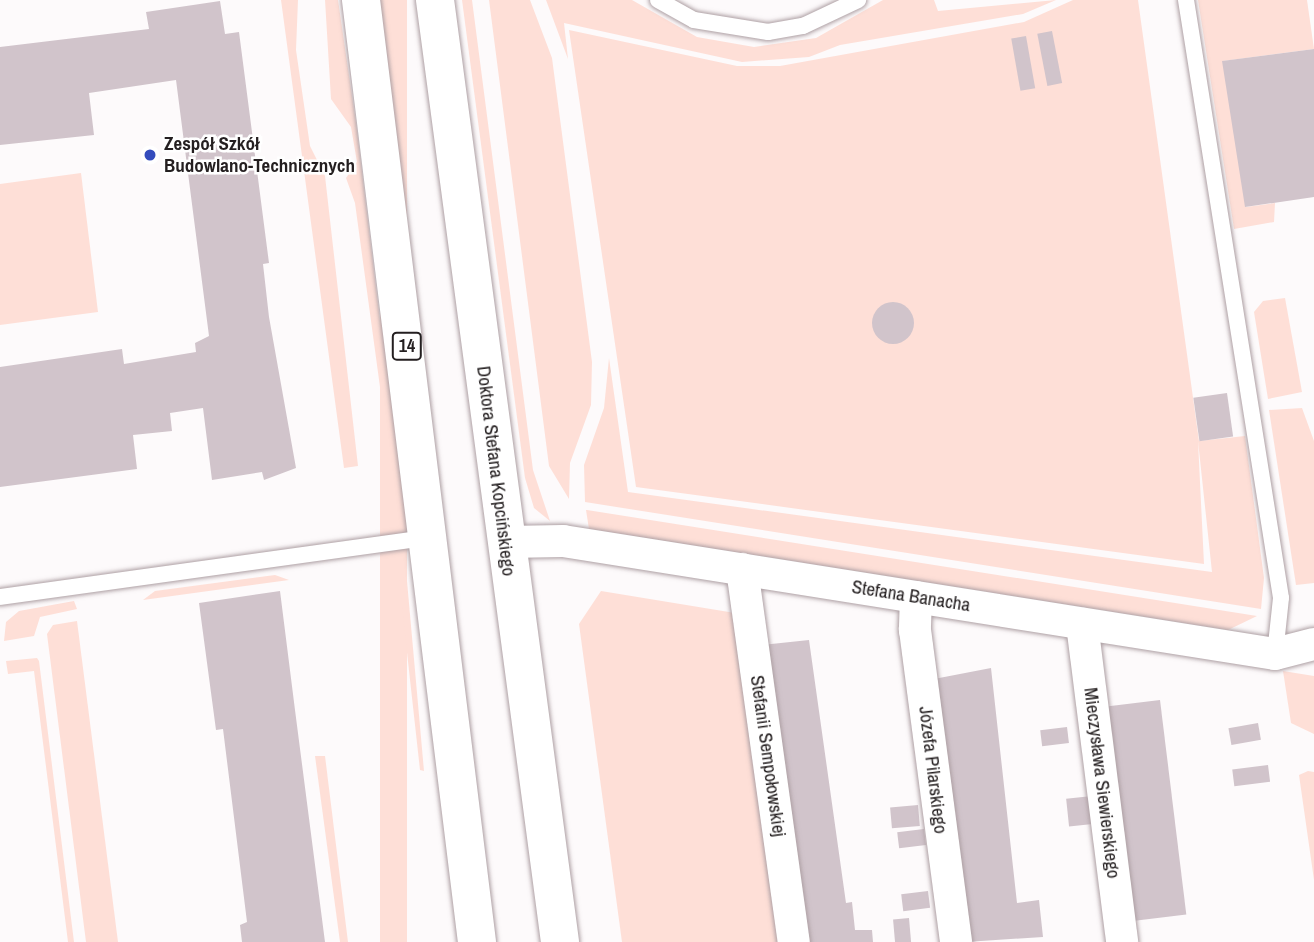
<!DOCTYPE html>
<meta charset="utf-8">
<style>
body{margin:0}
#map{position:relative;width:1314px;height:942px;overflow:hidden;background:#fdfafb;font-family:"Archivo Narrow",sans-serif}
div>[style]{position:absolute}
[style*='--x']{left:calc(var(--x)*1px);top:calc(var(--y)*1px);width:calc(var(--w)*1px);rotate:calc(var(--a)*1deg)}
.green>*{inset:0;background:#fedfd7;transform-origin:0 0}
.building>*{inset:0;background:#d1c4cb;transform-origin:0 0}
.round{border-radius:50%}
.roads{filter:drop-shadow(0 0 2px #aea0a4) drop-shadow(0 0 2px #aea0a4)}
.lane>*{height:16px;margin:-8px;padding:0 8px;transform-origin:8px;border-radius:8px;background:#fff}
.street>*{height:32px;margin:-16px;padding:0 16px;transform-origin:16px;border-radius:16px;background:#fff}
.primary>*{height:38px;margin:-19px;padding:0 19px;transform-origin:19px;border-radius:19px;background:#fff}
.dots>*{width:19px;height:19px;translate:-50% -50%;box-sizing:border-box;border:4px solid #fff;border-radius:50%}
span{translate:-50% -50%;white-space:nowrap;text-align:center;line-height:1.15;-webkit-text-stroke:5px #fff;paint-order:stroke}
.shield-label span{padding:2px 5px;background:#fff;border:2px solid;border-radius:5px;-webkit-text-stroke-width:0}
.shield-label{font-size:18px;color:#241f20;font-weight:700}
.poi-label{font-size:19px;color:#241f20;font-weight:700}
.left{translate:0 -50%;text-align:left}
.street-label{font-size:19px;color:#241f20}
</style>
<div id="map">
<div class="green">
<div style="clip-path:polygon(281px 0,298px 0,296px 50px,310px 146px,325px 176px,358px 466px,344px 468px)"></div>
<div style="clip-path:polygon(325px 0,338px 0,356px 123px,397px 461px,391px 468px,355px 203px,346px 178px,357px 162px,351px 127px,331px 99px)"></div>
<div style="left:380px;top:0;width:27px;height:950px"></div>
<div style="clip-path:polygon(462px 0,472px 0,533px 470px,550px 521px,534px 508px,525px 478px)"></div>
<div style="clip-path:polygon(489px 0,530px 0,552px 58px,592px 362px,591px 405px,570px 463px,569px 499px,549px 466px)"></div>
<div style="clip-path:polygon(546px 0,632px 0,697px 37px,754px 47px,816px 38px,883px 0,934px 0,938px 11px,1056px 0,1023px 14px,840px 45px,809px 57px,742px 62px,564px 23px,568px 59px)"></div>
<div style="clip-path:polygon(1073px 0,1138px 0,1199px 441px,1245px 436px,1264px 578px,1261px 609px,585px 502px,584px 465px,604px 408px,609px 358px,628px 492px,1212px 572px,1198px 441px,1204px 564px,636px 487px,569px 30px,737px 66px,780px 66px,1024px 22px)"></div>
<div style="clip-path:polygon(1198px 0,1307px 0,1314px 49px,1223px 61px,1246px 207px,1275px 203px,1274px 222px,1234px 229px)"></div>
<div style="clip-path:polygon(81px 173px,98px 312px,0 325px,0 184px)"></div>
<div style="clip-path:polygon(1285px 298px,1302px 392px,1268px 399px,1254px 312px,1263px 301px)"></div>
<div style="clip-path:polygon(1302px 408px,1314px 441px,1314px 583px,1296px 585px,1269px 410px)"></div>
<div style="clip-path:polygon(586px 510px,587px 510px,1257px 616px,1228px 630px,589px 529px)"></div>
<div style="clip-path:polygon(398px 571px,407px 581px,424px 771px,420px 770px)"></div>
<div style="clip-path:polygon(275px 575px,289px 580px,143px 600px,155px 591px)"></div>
<div style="clip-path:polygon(601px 591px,735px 613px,780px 942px,622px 942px,579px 624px)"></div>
<div style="clip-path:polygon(74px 601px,77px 609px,40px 617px,34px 636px,4px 641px,6px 622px,19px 611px)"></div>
<div style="clip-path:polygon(77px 621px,118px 942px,86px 942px,47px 634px,53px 625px)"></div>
<div style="clip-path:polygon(37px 658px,39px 661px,74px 942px,68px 942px,34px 671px,8px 674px,6px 661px)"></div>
<div style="clip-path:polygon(1283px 671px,1314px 676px,1314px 734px,1291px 723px)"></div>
<div style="clip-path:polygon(315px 756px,325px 756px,348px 942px,340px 942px)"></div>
<div style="clip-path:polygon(1308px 771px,1314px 772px,1314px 880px,1299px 775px)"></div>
</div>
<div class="building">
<div style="clip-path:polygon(220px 1px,225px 34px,239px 32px,269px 263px,263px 264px,269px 317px,296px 468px,264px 480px,262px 472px,212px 480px,203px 408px,170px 413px,172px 431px,133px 435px,137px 469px,0 487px,0 367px,122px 349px,124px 364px,196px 352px,195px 343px,209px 336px,176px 80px,89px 93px,94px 135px,0 145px,0 47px,149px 29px,146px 12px)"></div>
<div style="left:1052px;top:31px;width:53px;height:15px;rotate:79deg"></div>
<div style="left:1026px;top:36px;width:53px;height:15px;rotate:80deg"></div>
<div style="clip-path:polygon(1314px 49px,1314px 197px,1245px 207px,1222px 61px)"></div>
<div class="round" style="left:872px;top:302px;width:42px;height:42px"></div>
<div style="left:1227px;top:393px;width:44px;height:34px;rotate:82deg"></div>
<div style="clip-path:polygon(280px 591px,295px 710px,325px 942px,242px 942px,240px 925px,247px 922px,223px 729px,216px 730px,199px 603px)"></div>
<div style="clip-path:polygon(809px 640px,846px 903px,852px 902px,855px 930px,872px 930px,873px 942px,800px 942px,762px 645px)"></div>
<div style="clip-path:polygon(991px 668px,1017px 903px,1039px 900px,1043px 937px,966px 942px,934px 679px)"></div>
<div style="left:1160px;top:700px;width:216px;height:56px;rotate:83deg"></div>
<div style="left:1258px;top:723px;width:17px;height:30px;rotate:80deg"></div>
<div style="left:1067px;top:727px;width:16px;height:27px;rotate:83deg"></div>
<div style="left:1268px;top:765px;width:17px;height:36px;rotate:83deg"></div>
<div style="left:1092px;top:796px;width:28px;height:26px;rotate:84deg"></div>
<div style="left:918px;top:805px;width:21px;height:28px;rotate:85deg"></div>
<div style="left:924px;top:829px;width:16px;height:27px;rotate:83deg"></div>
<div style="left:928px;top:891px;width:17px;height:27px;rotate:83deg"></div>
<div style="left:909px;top:918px;width:24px;height:16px;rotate:85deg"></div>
</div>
<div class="roads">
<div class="lane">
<div style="--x:658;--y:0;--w:41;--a:29.1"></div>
<div style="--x:694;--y:20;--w:75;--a:9.2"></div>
<div style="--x:768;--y:32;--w:36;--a:-10"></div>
<div style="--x:803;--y:26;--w:61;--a:-25.3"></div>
<div style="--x:1186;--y:0;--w:605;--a:80.97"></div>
<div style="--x:1281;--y:598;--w:56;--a:96.1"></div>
<div style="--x:0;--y:597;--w:431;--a:-7.9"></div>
</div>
<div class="street">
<div style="--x:506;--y:542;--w:57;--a:-1"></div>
<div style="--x:563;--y:541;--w:721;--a:9.02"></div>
<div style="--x:1275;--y:654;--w:40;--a:-14.4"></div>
<div style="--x:742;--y:569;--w:377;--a:82.1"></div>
<div style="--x:916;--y:597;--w:33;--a:92"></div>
<div style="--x:915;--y:630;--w:315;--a:82.5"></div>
<div style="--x:1082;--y:624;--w:321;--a:82.8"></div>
</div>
<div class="primary">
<div style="--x:361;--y:0;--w:949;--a:82.98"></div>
<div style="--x:435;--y:0;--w:950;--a:82.44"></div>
</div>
</div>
<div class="dots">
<div style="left:150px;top:155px;background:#344cbd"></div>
</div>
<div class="shield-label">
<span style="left:407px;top:346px">14</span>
</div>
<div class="poi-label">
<span class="left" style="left:164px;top:155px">Zespół Szkół<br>Budowlano-Technicznych</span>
</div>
<div class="street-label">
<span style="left:496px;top:471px;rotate:83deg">Doktora Stefana Kopcińskiego</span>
<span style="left:911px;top:596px;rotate:9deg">Stefana Banacha</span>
<span style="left:768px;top:756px;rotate:82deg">Stefanii Sempołowskiej</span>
<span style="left:933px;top:770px;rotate:83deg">Józefa Pilarskiego</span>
<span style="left:1102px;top:783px;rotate:83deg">Mieczysława Siewierskiego</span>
</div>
</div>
